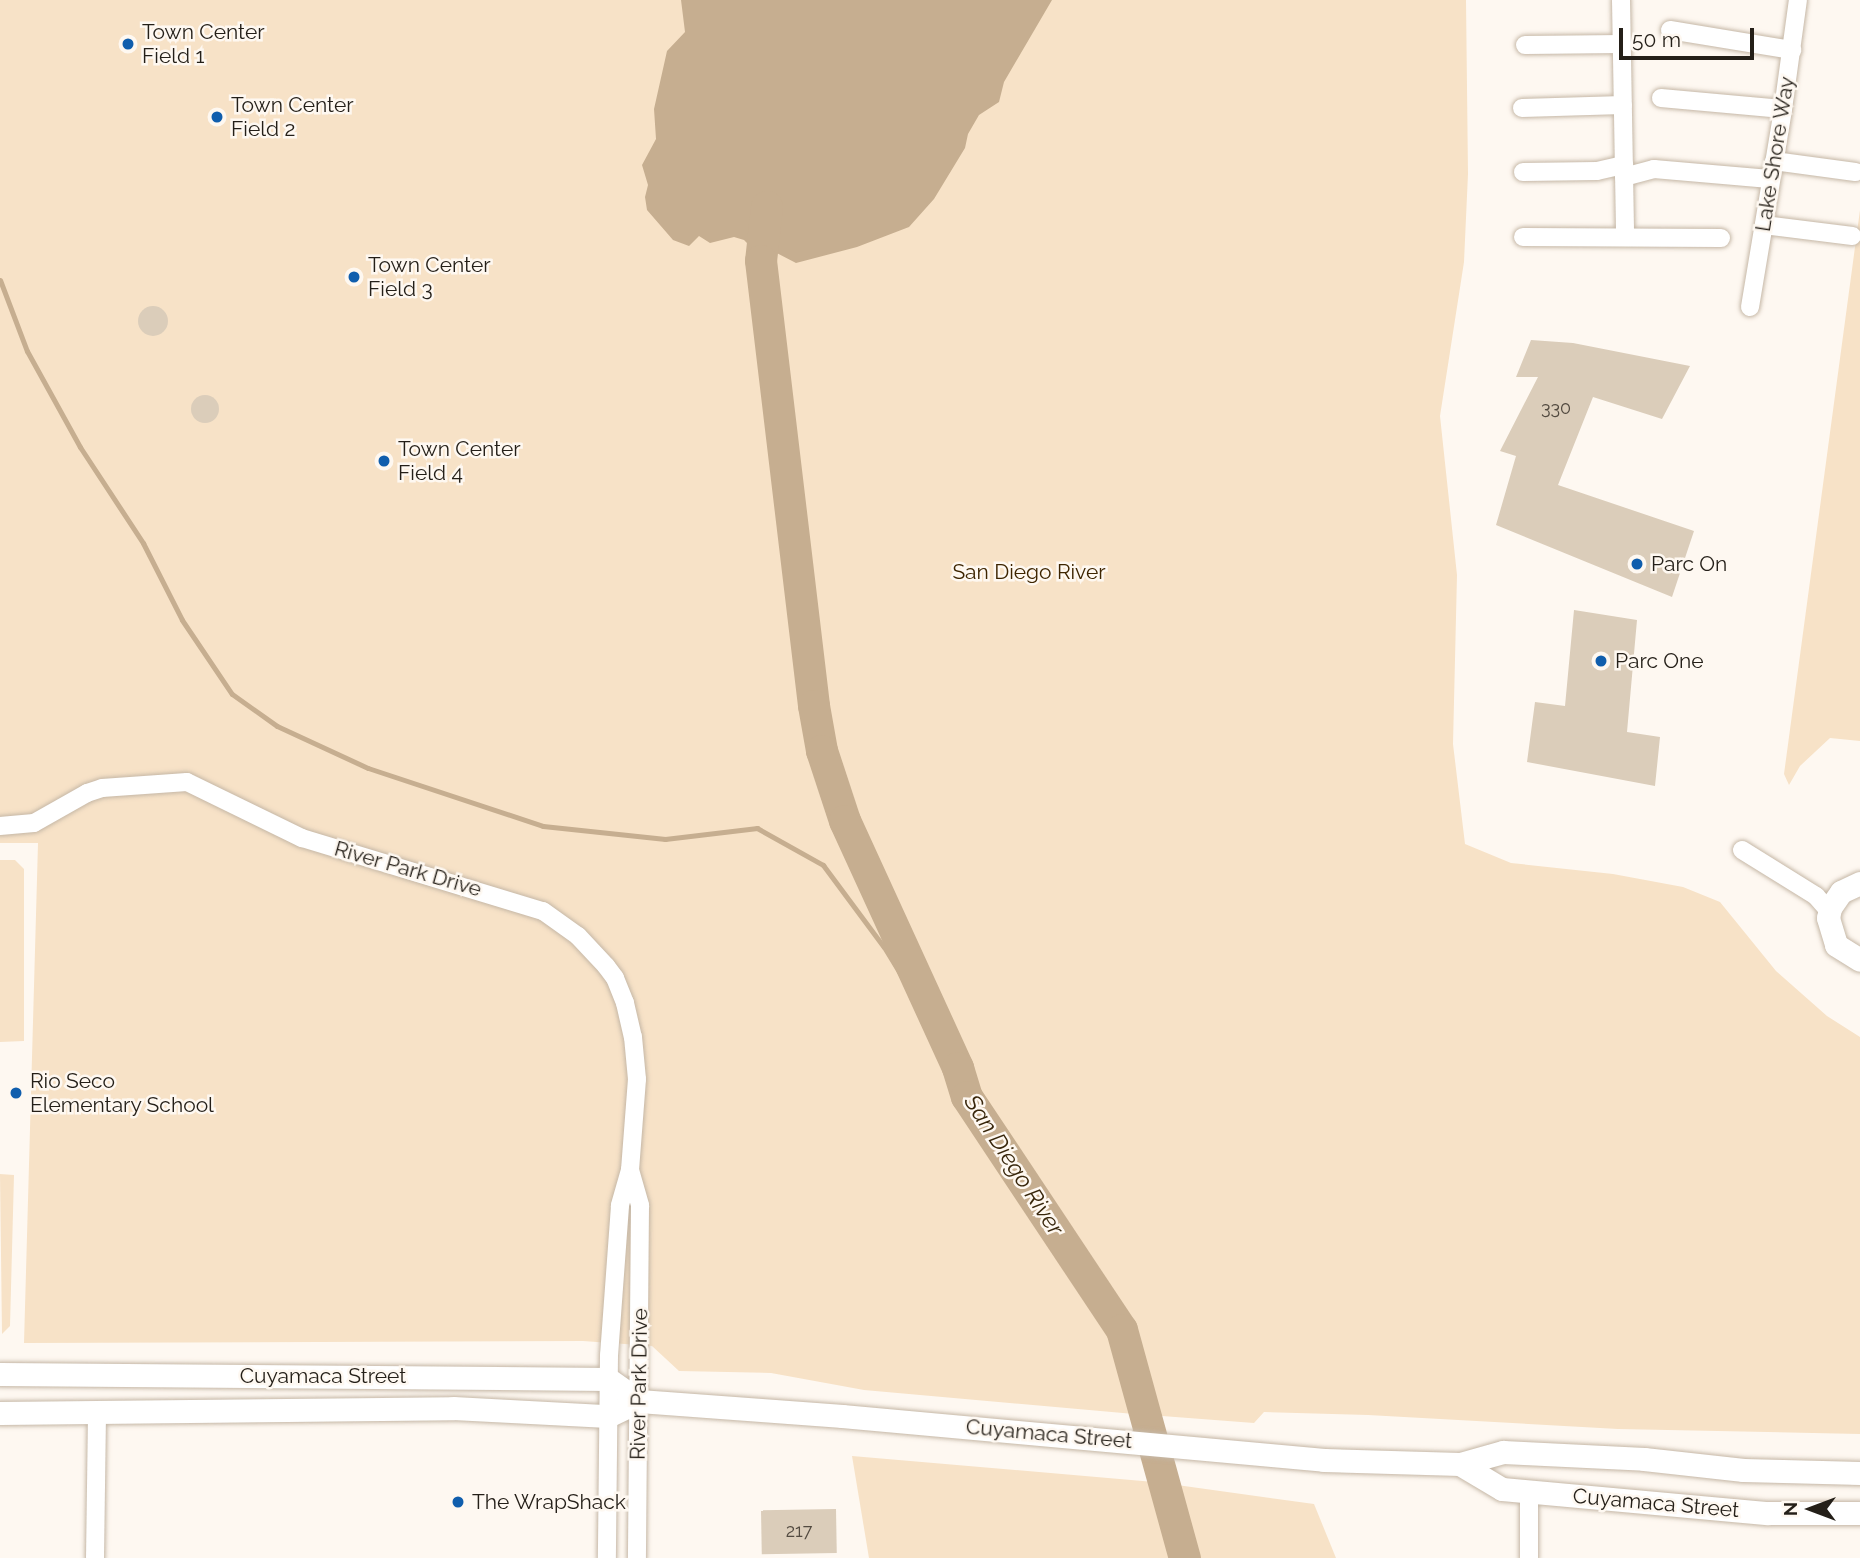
<!DOCTYPE html>
<style>
body{margin:0}
#map{position:relative;width:1860px;height:1558px;overflow:hidden;background:#fef8f1;font-family:Raleway,sans-serif}
div>[style]{position:absolute}
[style*='--x']{left:calc(var(--x)*1px);top:calc(var(--y)*1px);width:calc(var(--w)*1px);rotate:calc(var(--a)*1deg)}
.green>*{inset:0;background:#f7e2c7}
.water>*{inset:0;background:#c6ae90}
.stream>*{height:5px;margin:-2.5px;padding:0 2.5px;transform-origin:2.5px;border-radius:2.5px;background:#c6ae90}
.river>*{height:32px;margin:-16px;padding:0 16px;transform-origin:16px;border-radius:16px;background:#c6ae90}
.building>*{inset:0;background:#dbcdba;transform-origin:0 0}
.round{border-radius:50%}
.roads{filter:drop-shadow(0 0 2px #c5b7a6) drop-shadow(0 0 2px #c5b7a6)}
.minor>*{height:18px;margin:-9px;padding:0 9px;transform-origin:9px;border-radius:9px;background:#fff}
.major>*{height:23px;margin:-11.5px;padding:0 11.5px;transform-origin:11.5px;border-radius:11.5px;background:#fff}
.dots>*{width:19px;height:19px;translate:-50% -50%;box-sizing:border-box;border:4px solid #fef8f1;border-radius:50%}
span{translate:-50% -50%;white-space:nowrap;text-align:center;line-height:1.15;-webkit-text-stroke:5px #fef8f1;paint-order:stroke}
.number-label{font-size:18px;color:#524a40}
.number-label span{-webkit-text-stroke-width:0}
.poi-label{font-size:21px;color:#241f18}
.left{translate:0 -50%;text-align:left}
.street-label{font-size:21px;color:#241f18}
.park-label{font-size:21px;color:#3e2500}
.water-label{font-size:23px;color:#38260b;font-style:italic}
.north{position:absolute;left:1776px;top:1474px;width:70px;height:70px;-webkit-text-stroke:5px #fef8f1;paint-order:stroke;rotate:270deg;font-size:19px;font-weight:700;line-height:28px;text-align:center;color:#241f18}
.north::after{content:'';display:block;margin:auto;width:24px;height:32px;background:#241f18;clip-path:polygon(50% 0,100% 100%,50% 72%,0 100%)}
.scale{position:absolute;left:1619px;top:28px;width:135px;height:32px;box-sizing:border-box;border:4px solid #241f18;border-top:0;padding-left:9px;font-size:21px;line-height:24px;white-space:nowrap;color:#241f18;-webkit-text-stroke:5px #fef8f1;paint-order:stroke}
</style>
<div id="map">
<div class="green">
<div style="clip-path:polygon(0 0,1466px 0,1468px 174px,1464px 262px,1440px 416px,1457px 575px,1453px 744px,1465px 844px,1511px 863px,1613px 874px,1683px 887px,1720px 902px,1776px 971px,1827px 1016px,1860px 1037px,1860px 1434px,1618px 1429px,1368px 1415px,1264px 1412px,1254px 1423px,1149px 1415px,1148px 1412px,1134px 1411px,1134px 1414px,864px 1390px,771px 1373px,679px 1371px,652px 1346px,583px 1341px,24px 1343px,38px 843px,0 843px)"></div>
<div style="clip-path:polygon(1860px 210px,1860px 741px,1830px 738px,1800px 766px,1789px 785px,1784px 774px)"></div>
<div style="clip-path:polygon(0 860px,15px 860px,24px 869px,24px 1041px,0 1042px)"></div>
<div style="clip-path:polygon(0 1174px,14px 1175px,10px 1326px,2px 1334px)"></div>
<div style="clip-path:polygon(852px 1456px,1154px 1482px,1175px 1558px,869px 1558px)"></div>
<div style="clip-path:polygon(1177px 1485px,1314px 1504px,1336px 1558px,1199px 1558px)"></div>
</div>
<div class="water">
<div style="clip-path:polygon(681px 0,1052px 0,1004px 82px,999px 102px,979px 115px,968px 134px,965px 148px,934px 199px,909px 227px,857px 247px,796px 263px,769px 249px,753px 249px,744px 240px,734px 237px,710px 243px,699px 236px,689px 246px,673px 240px,647px 210px,645px 197px,648px 185px,642px 165px,656px 139px,654px 109px,667px 51px,685px 32px)"></div>
</div>
<div class="stream">
<div style="--x:0;--y:280;--w:76;--a:69.2"></div>
<div style="--x:27;--y:351;--w:110;--a:61.1"></div>
<div style="--x:80;--y:447;--w:115;--a:56.7"></div>
<div style="--x:143;--y:543;--w:86;--a:63.1"></div>
<div style="--x:182;--y:620;--w:89;--a:56"></div>
<div style="--x:232;--y:694;--w:55;--a:35.4"></div>
<div style="--x:277;--y:726;--w:100;--a:24.8"></div>
<div style="--x:368;--y:768;--w:184;--a:18.3"></div>
<div style="--x:543;--y:826;--w:123;--a:6.1"></div>
<div style="--x:665;--y:839;--w:93;--a:-6.8"></div>
<div style="--x:757;--y:828;--w:76;--a:29.3"></div>
<div style="--x:823;--y:865;--w:102;--a:53.4"></div>
<div style="--x:884;--y:947;--w:142;--a:58.6"></div>
</div>
<div class="river">
<div style="--x:767;--y:207;--w:54;--a:96.3"></div>
<div style="--x:761;--y:261;--w:448;--a:83.2"></div>
<div style="--x:814;--y:706;--w:46;--a:79.9"></div>
<div style="--x:822;--y:751;--w:74;--a:71.8"></div>
<div style="--x:845;--y:821;--w:272;--a:65.4"></div>
<div style="--x:958;--y:1068;--w:30;--a:73"></div>
<div style="--x:967;--y:1097;--w:280;--a:56.4"></div>
<div style="--x:1122;--y:1330;--w:237;--a:74.6"></div>
</div>
<div class="building">
<div class="round" style="left:138px;top:306px;width:30px;height:30px"></div>
<div style="clip-path:polygon(1531px 340px,1573px 343px,1690px 366px,1662px 419px,1593px 397px,1558px 485px,1694px 531px,1672px 597px,1496px 525px,1516px 456px,1500px 451px,1538px 377px,1516px 377px)"></div>
<div class="round" style="left:191px;top:395px;width:28px;height:28px"></div>
<div style="clip-path:polygon(1574px 610px,1637px 620px,1627px 732px,1660px 737px,1655px 786px,1527px 762px,1535px 702px,1565px 706px)"></div>
<div style="left:836px;top:1509px;width:44px;height:75px;rotate:89deg"></div>
</div>
<div class="roads">
<div class="minor">
<div style="--x:1621;--y:0;--w:237;--a:89"></div>
<div style="--x:1670;--y:30;--w:124;--a:9.3"></div>
<div style="--x:1525;--y:45;--w:97;--a:-0.6"></div>
<div style="--x:1661;--y:98;--w:122;--a:5.2"></div>
<div style="--x:1522;--y:108;--w:101;--a:-1.7"></div>
<div style="--x:1774;--y:161;--w:82;--a:7.7"></div>
<div style="--x:1523;--y:172;--w:74;--a:-0.8"></div>
<div style="--x:1597;--y:171;--w:28;--a:-13"></div>
<div style="--x:1624;--y:177;--w:31;--a:-15"></div>
<div style="--x:1654;--y:169;--w:116;--a:4.9"></div>
<div style="--x:1764;--y:225;--w:89;--a:7.1"></div>
<div style="--x:1523;--y:237;--w:198;--a:0.3"></div>
<div style="--x:1750;--y:307;--w:201;--a:-80.5"></div>
<div style="--x:1783;--y:109;--w:110;--a:-82.2"></div>
<div style="--x:0;--y:826;--w:34;--a:-5"></div>
<div style="--x:34;--y:823;--w:61;--a:-29.5"></div>
<div style="--x:87;--y:793;--w:16;--a:-18"></div>
<div style="--x:102;--y:788;--w:85;--a:-4"></div>
<div style="--x:187;--y:782;--w:128;--a:26"></div>
<div style="--x:302;--y:838;--w:252;--a:16.9"></div>
<div style="--x:543;--y:911;--w:43;--a:35.5"></div>
<div style="--x:578;--y:936;--w:41;--a:47"></div>
<div style="--x:606;--y:966;--w:15;--a:53"></div>
<div style="--x:615;--y:978;--w:27;--a:68"></div>
<div style="--x:625;--y:1003;--w:35;--a:77"></div>
<div style="--x:633;--y:1037;--w:42;--a:84.6"></div>
<div style="--x:637;--y:1079;--w:91;--a:94.4"></div>
<div style="--x:630;--y:1170;--w:37;--a:106"></div>
<div style="--x:620;--y:1206;--w:149;--a:94.2"></div>
<div style="--x:609;--y:1355;--w:203;--a:90.6"></div>
<div style="--x:1742;--y:850;--w:87;--a:31.9"></div>
<div style="--x:1816;--y:896;--w:21;--a:49"></div>
<div style="--x:630;--y:1170;--w:37;--a:74"></div>
<div style="--x:640;--y:1206;--w:352;--a:90.5"></div>
<div style="--x:95;--y:1558;--w:144;--a:-89.2"></div>
<div style="--x:1529;--y:1558;--w:67;--a:-90"></div>
</div>
<div class="major">
<div style="--x:1860;--y:883;--w:21;--a:155"></div>
<div style="--x:1841;--y:892;--w:19;--a:125"></div>
<div style="--x:1830;--y:908;--w:10;--a:101"></div>
<div style="--x:1828;--y:918;--w:28;--a:73"></div>
<div style="--x:1836;--y:945;--w:28;--a:32"></div>
<div style="--x:0;--y:1374;--w:608;--a:0.47"></div>
<div style="--x:608;--y:1379;--w:38;--a:35"></div>
<div style="--x:639;--y:1401;--w:204;--a:4.2"></div>
<div style="--x:842;--y:1416;--w:484;--a:5.2"></div>
<div style="--x:1324;--y:1460;--w:136;--a:1.7"></div>
<div style="--x:1460;--y:1464;--w:45;--a:-15.6"></div>
<div style="--x:1503;--y:1452;--w:141;--a:2.8"></div>
<div style="--x:1644;--y:1459;--w:100;--a:6.3"></div>
<div style="--x:1743;--y:1470;--w:117;--a:1.5"></div>
<div style="--x:0;--y:1413;--w:453;--a:-0.6"></div>
<div style="--x:453;--y:1408;--w:155;--a:3"></div>
<div style="--x:608;--y:1416;--w:34;--a:-26"></div>
<div style="--x:1460;--y:1464;--w:49;--a:30.8"></div>
<div style="--x:1502;--y:1489;--w:267;--a:5.2"></div>
<div style="--x:1768;--y:1513;--w:92;--a:0"></div>
</div>
</div>
<div class="dots">
<div style="left:128px;top:44px;background:#105ead"></div>
<div style="left:217px;top:117px;background:#105ead"></div>
<div style="left:354px;top:277px;background:#105ead"></div>
<div style="left:384px;top:461px;background:#105ead"></div>
<div style="left:1637px;top:564px;background:#105ead"></div>
<div style="left:1601px;top:661px;background:#105ead"></div>
<div style="left:16px;top:1093px;background:#105ead"></div>
<div style="left:458px;top:1502px;background:#105ead"></div>
</div>
<div class="number-label">
<span style="left:1556px;top:408px">330</span>
<span style="left:799px;top:1531px">217</span>
</div>
<div class="poi-label">
<span class="left" style="left:142px;top:44px">Town Center<br>Field 1</span>
<span class="left" style="left:231px;top:117px">Town Center<br>Field 2</span>
<span class="left" style="left:368px;top:277px">Town Center<br>Field 3</span>
<span class="left" style="left:398px;top:461px">Town Center<br>Field 4</span>
<span class="left" style="left:1651px;top:564px">Parc On</span>
<span class="left" style="left:1615px;top:661px">Parc One</span>
<span class="left" style="left:30px;top:1093px">Rio Seco<br>Elementary School</span>
<span class="left" style="left:472px;top:1502px">The WrapShack</span>
</div>
<div class="street-label">
<span style="left:1775px;top:154px;rotate:-81deg">Lake Shore Way</span>
<span style="left:408px;top:869px;rotate:16deg">River Park Drive</span>
<span style="left:323px;top:1376px">Cuyamaca Street</span>
<span style="left:639px;top:1384px;rotate:-89deg">River Park Drive</span>
<span style="left:1049px;top:1434px;rotate:5deg">Cuyamaca Street</span>
<span style="left:1656px;top:1503px;rotate:5deg">Cuyamaca Street</span>
</div>
<div class="park-label">
<span style="left:1029px;top:572px">San Diego River</span>
</div>
<div class="water-label">
<span style="left:1014px;top:1165px;rotate:57deg">San Diego River</span>
</div>
<div class="north">N</div>
<div class="scale">50 m</div>
</div>
